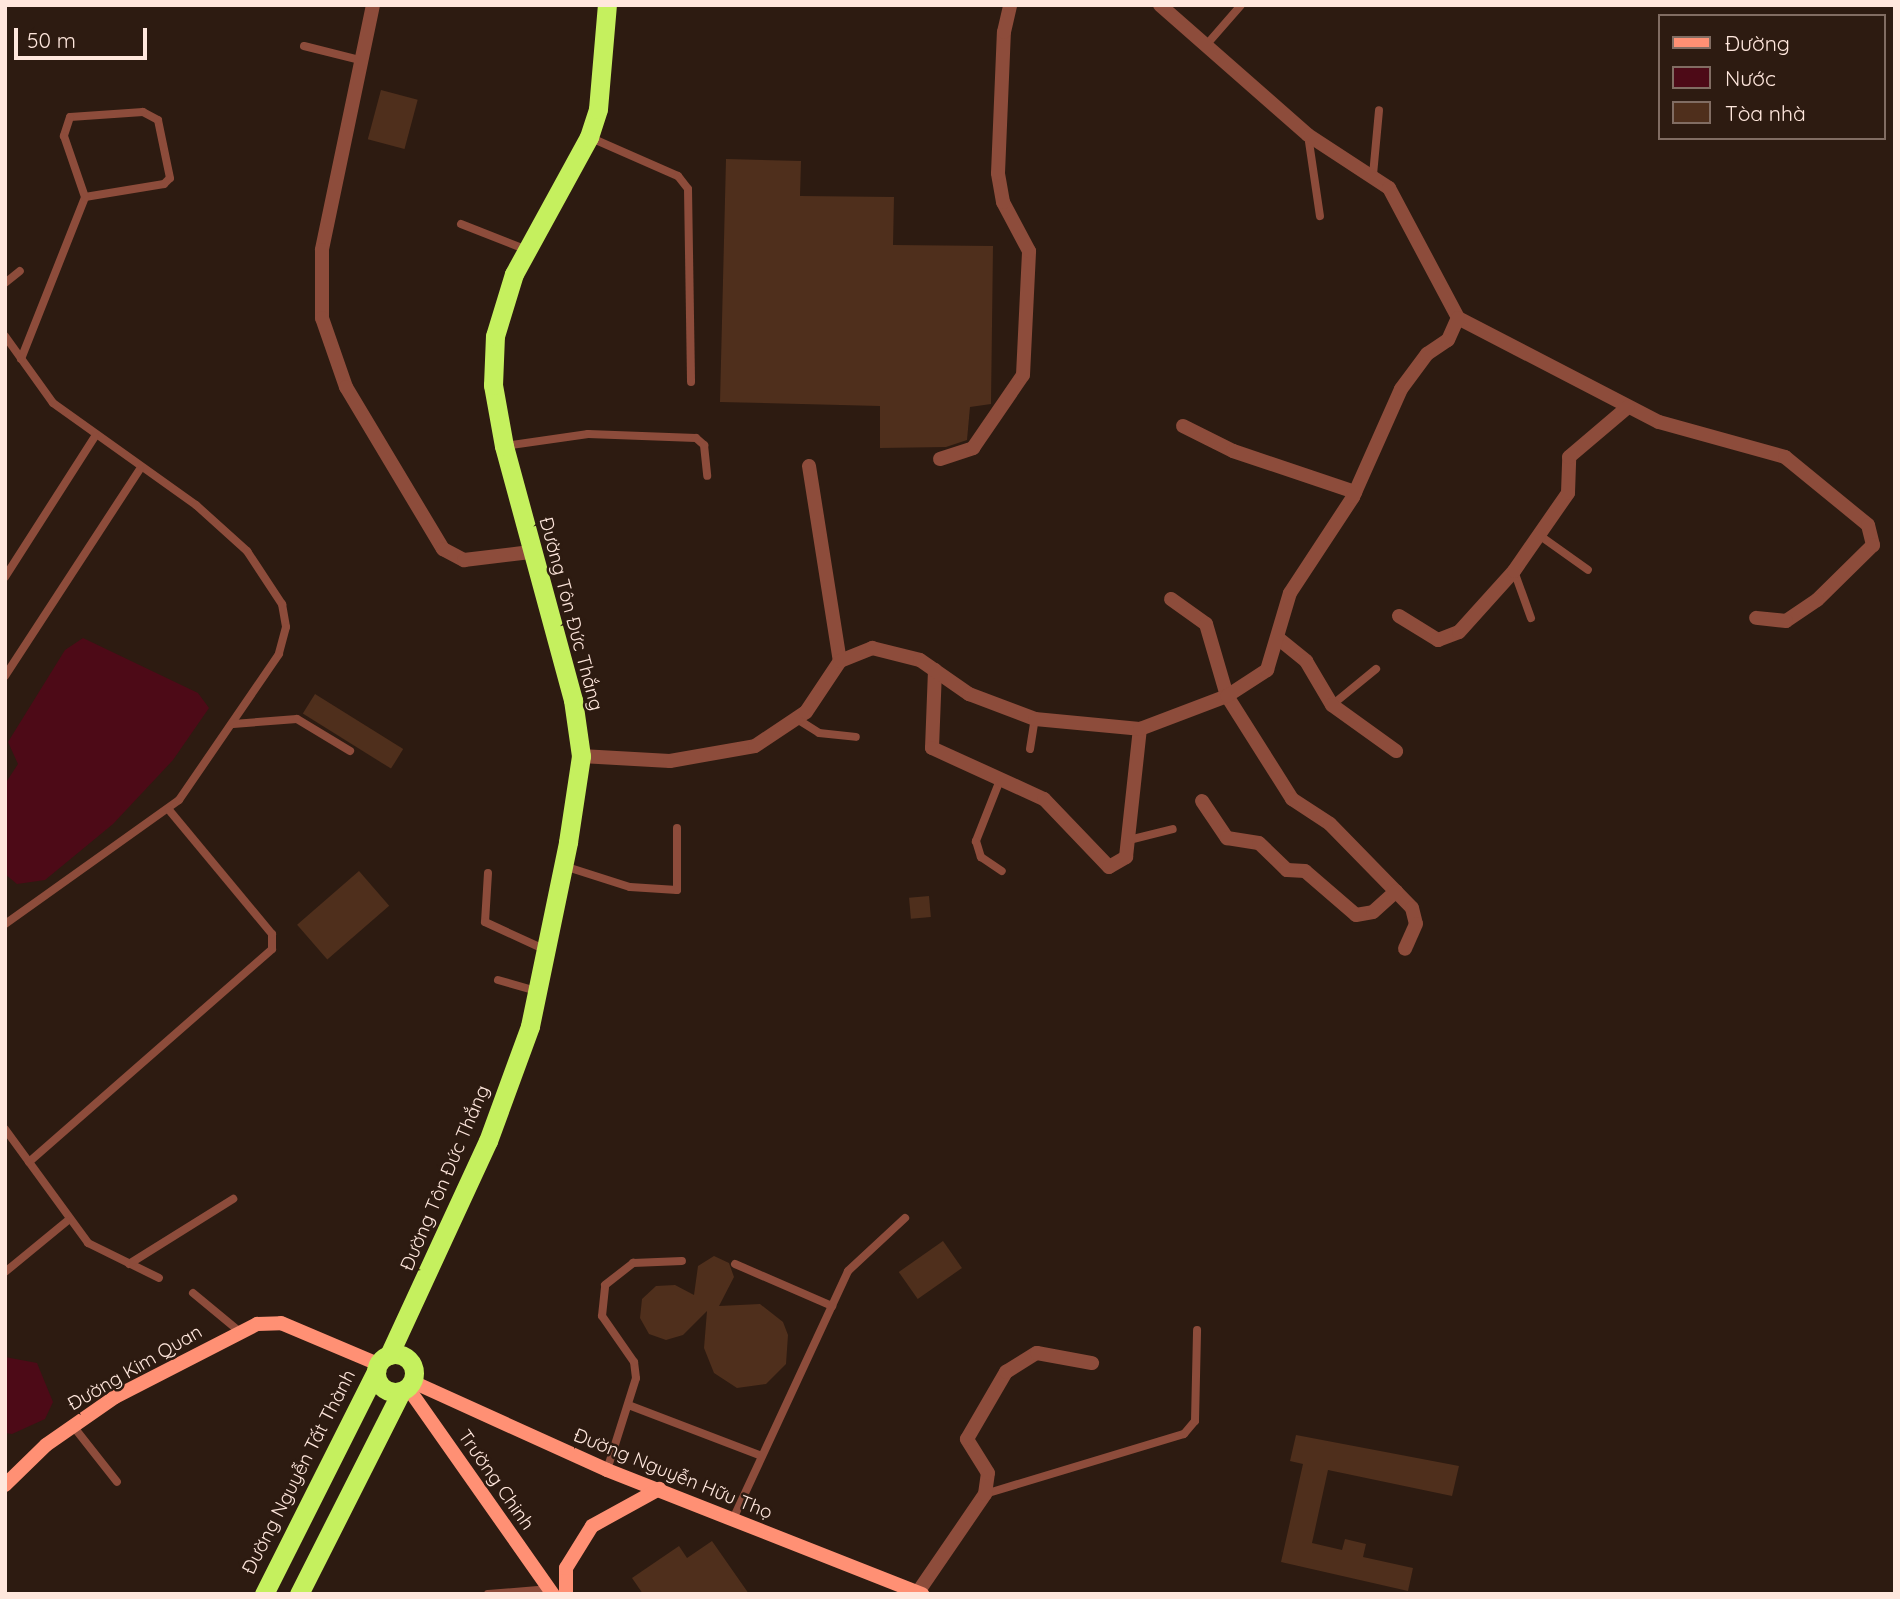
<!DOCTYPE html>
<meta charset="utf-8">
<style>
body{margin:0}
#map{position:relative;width:1900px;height:1599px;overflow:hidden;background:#2d1b11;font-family:Quicksand,sans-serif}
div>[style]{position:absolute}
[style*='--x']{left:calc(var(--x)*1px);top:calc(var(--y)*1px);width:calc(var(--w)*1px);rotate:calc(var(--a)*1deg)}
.water>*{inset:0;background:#4d0a17}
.building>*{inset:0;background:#4f2f1c;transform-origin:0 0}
.service>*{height:8px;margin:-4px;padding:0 4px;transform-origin:4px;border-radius:4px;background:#8d4c3b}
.minor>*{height:14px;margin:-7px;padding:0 7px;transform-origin:7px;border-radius:7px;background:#8d4c3b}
.secondary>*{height:14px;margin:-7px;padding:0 7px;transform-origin:7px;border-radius:7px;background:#ff9074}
.trunk>*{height:19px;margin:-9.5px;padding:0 9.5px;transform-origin:9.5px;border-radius:9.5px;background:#c5f05e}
.trunk>.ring{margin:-9.5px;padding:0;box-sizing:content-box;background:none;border:19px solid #c5f05e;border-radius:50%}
span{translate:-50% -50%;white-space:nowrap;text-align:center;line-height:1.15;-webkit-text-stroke:5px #2d1b11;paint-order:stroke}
.street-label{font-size:19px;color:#ffe7dd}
.frame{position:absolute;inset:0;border:7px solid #ffe7dd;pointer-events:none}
.legend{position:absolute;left:1658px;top:14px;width:228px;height:126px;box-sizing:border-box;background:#2d1b11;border:2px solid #816d63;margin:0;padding:9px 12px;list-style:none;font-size:21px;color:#ffe7dd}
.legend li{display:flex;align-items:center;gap:14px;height:35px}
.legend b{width:35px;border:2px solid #816d63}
.scale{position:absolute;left:14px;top:28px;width:133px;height:32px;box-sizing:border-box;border:4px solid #ffe7dd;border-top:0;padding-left:9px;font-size:21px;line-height:24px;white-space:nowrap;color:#ffe7dd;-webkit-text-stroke:5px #2d1b11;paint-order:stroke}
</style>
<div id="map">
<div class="water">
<div style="clip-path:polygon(83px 638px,198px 693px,209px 708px,173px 760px,113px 824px,45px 880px,17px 884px,5px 874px,5px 784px,18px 764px,8px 742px,65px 650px)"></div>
<div style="clip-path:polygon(5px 1357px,37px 1363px,53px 1402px,45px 1419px,12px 1434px,5px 1433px)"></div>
</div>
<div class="building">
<div style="left:381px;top:90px;width:38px;height:51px;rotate:15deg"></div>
<div style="clip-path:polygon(726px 159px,801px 161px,800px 196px,894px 197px,893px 245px,993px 246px,991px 404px,970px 407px,967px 440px,946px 447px,880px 448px,880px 406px,720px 402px)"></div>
<div style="left:315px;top:694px;width:104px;height:23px;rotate:32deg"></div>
<div style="left:359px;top:871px;width:46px;height:82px;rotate:49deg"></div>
<div style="left:929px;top:896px;width:21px;height:20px;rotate:85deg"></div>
<div style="left:943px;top:1241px;width:33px;height:54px;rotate:55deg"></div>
<div style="clip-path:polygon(714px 1256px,729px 1263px,734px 1277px,719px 1306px,760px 1304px,783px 1322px,788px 1335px,786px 1364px,766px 1384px,737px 1388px,714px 1373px,704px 1348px,707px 1311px,683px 1335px,666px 1340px,649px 1334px,640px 1318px,642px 1299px,656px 1286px,675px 1285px,694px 1295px,698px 1266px)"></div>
<div style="clip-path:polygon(1296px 1435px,1459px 1466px,1452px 1496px,1328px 1470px,1312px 1543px,1342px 1550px,1345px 1539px,1366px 1544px,1363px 1557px,1413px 1568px,1408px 1591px,1281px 1562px,1303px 1464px,1290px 1461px)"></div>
<div style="clip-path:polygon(712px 1541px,749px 1594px,643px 1594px,632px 1578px,679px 1546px,687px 1558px)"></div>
</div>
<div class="service">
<div style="--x:1208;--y:43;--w:50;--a:-49"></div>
<div style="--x:304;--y:46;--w:58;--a:14"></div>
<div style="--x:1308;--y:135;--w:82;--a:81.6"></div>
<div style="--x:589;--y:137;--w:97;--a:23.7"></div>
<div style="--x:678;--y:176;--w:16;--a:52"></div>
<div style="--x:688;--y:189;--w:193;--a:89.1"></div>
<div style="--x:1373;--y:175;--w:65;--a:-84.7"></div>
<div style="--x:461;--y:224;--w:71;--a:21.5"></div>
<div style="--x:5;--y:283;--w:19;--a:-39"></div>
<div style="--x:5;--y:336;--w:82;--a:54.4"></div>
<div style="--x:53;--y:403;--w:176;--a:35.5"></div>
<div style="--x:196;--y:505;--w:69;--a:42"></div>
<div style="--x:247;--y:551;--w:64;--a:56.6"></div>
<div style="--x:282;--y:604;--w:23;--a:80"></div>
<div style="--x:286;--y:627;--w:28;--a:105"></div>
<div style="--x:279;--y:654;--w:177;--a:124.4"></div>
<div style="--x:179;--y:800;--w:214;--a:144.5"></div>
<div style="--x:21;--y:359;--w:174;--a:-68.4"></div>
<div style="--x:85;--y:197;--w:80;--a:-9.3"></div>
<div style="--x:164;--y:184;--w:8;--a:-45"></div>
<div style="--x:170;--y:178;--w:59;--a:-101.7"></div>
<div style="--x:158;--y:120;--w:17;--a:-152"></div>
<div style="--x:143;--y:112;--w:73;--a:176.1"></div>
<div style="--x:70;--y:117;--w:20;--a:108"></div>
<div style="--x:64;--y:136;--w:65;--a:71"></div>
<div style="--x:504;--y:446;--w:85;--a:-8.1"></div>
<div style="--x:588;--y:434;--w:108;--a:2.1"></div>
<div style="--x:696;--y:438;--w:11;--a:41"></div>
<div style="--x:704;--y:445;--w:31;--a:84"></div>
<div style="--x:1539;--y:535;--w:60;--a:35.5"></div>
<div style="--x:1514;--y:571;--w:50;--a:70.1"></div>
<div style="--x:5;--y:577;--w:167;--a:-57.4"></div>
<div style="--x:5;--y:676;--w:247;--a:-56.9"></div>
<div style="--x:1332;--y:705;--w:57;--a:-39.3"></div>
<div style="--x:797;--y:719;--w:26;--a:32"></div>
<div style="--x:819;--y:733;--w:37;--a:6"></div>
<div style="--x:233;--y:724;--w:64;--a:-4.5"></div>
<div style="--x:297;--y:719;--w:62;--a:31.1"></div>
<div style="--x:1030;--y:749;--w:30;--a:-81"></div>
<div style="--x:1000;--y:780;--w:66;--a:111.5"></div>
<div style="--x:976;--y:841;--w:17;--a:73"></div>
<div style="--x:981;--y:857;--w:25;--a:34"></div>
<div style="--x:1129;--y:840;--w:45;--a:-14"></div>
<div style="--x:564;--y:866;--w:69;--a:17.7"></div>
<div style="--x:630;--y:887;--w:47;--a:3.7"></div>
<div style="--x:677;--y:890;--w:62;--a:-90"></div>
<div style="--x:488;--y:873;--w:49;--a:93.5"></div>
<div style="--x:485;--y:922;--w:67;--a:24.7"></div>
<div style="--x:498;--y:980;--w:40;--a:16"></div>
<div style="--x:5;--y:1129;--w:141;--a:53.9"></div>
<div style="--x:88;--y:1243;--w:79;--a:26.2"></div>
<div style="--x:29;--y:1162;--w:323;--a:-41.2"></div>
<div style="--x:272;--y:949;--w:15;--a:-90"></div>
<div style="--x:272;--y:934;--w:161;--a:-129.7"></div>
<div style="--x:129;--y:1264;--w:123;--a:-32"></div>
<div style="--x:735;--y:1264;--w:106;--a:23.4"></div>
<div style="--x:5;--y:1272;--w:80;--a:-39.4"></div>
<div style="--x:193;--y:1293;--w:60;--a:39.6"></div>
<div style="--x:631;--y:1406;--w:140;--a:20.9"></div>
<div style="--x:73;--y:1426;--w:71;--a:51.8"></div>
<div style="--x:607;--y:1470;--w:96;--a:-72.5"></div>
<div style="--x:636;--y:1378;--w:16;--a:-97"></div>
<div style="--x:634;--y:1362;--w:56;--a:-124.8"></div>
<div style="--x:602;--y:1316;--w:31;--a:-84"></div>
<div style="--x:605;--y:1285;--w:36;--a:-38"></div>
<div style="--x:633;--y:1263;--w:49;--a:-2.3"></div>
<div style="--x:985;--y:1494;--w:208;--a:-16.8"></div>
<div style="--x:1184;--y:1434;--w:17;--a:-50"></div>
<div style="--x:1195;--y:1421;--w:91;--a:-88.7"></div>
<div style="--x:733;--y:1519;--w:273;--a:-65.1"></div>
<div style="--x:848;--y:1271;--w:78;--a:-42.9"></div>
<div style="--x:488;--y:1594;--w:62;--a:-4.6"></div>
</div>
<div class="minor">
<div style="--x:373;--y:5;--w:250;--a:101.8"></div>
<div style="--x:322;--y:250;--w:68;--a:90"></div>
<div style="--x:322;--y:318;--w:73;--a:70.8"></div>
<div style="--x:346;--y:387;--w:189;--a:59.1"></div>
<div style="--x:443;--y:549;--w:24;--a:28"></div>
<div style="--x:464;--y:560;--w:67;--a:-6.8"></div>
<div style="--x:1160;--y:5;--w:197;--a:41.3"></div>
<div style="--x:1308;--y:135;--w:97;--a:33.2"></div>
<div style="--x:1389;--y:188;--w:147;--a:62"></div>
<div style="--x:1458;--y:318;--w:226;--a:27.4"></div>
<div style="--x:1659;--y:422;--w:131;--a:15.5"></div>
<div style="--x:1785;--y:457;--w:107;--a:39.3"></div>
<div style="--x:1868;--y:525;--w:21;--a:76"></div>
<div style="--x:1873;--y:545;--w:78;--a:135.5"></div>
<div style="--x:1817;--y:600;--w:37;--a:146"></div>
<div style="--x:1786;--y:621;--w:30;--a:-174"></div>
<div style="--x:1183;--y:426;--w:56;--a:26.6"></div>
<div style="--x:1233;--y:451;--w:129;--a:18.6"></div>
<div style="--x:940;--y:459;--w:35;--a:-18"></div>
<div style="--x:973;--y:448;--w:88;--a:-55.6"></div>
<div style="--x:1023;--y:375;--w:124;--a:-87.2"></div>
<div style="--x:1029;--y:251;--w:55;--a:-118"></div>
<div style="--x:1003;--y:202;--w:29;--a:-100"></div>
<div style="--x:998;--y:173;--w:141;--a:-87.6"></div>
<div style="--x:1004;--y:32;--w:28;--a:-77"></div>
<div style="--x:809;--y:466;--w:197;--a:81"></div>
<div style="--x:1171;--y:599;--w:43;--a:35.5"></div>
<div style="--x:1206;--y:624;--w:75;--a:73.7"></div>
<div style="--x:1227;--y:696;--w:122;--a:57.7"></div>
<div style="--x:1292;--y:799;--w:45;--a:33.3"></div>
<div style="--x:1330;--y:824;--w:117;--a:45.7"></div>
<div style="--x:1412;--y:908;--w:16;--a:76"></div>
<div style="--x:1416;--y:924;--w:27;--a:114"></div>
<div style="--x:1399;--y:616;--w:46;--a:31.6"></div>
<div style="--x:1438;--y:640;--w:22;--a:-21"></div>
<div style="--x:1459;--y:632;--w:82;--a:-48"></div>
<div style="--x:1514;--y:571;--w:95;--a:-55.3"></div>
<div style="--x:1568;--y:493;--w:36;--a:-88"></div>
<div style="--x:1569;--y:457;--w:77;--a:-40.3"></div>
<div style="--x:1279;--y:639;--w:35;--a:39"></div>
<div style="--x:1306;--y:661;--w:51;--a:59.4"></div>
<div style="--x:1332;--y:705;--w:79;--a:35.7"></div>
<div style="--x:935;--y:670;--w:78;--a:92.2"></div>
<div style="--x:932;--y:748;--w:123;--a:24.5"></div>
<div style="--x:1044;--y:799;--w:94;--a:46.3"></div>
<div style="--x:1109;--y:867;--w:20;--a:-30"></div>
<div style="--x:1126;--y:857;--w:129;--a:-83.8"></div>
<div style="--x:581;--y:756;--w:89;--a:3.2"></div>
<div style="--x:670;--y:761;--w:86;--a:-10"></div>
<div style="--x:755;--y:746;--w:61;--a:-33.7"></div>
<div style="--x:806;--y:712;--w:61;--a:-56.3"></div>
<div style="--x:840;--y:661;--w:35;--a:-22"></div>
<div style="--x:872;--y:648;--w:49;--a:14"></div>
<div style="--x:920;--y:660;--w:60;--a:34.8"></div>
<div style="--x:969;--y:694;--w:71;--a:20.7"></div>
<div style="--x:1035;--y:719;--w:105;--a:5.4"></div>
<div style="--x:1140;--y:729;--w:93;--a:-20.8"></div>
<div style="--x:1227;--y:696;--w:48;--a:-33"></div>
<div style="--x:1267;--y:670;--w:80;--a:-73.4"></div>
<div style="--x:1290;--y:593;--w:115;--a:-56.7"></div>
<div style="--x:1353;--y:497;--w:118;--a:-66"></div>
<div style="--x:1401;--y:389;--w:44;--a:-53.4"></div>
<div style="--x:1427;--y:354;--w:25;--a:-34"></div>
<div style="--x:1448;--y:340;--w:24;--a:-66"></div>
<div style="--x:1202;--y:801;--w:45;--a:56"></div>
<div style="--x:1227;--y:838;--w:32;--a:9"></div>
<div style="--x:1259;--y:843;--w:39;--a:44"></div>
<div style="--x:1287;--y:870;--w:18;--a:3"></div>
<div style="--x:1305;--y:871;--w:67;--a:40.8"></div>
<div style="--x:1356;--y:915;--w:17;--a:-10"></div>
<div style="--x:1373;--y:912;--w:31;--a:-42"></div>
<div style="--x:918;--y:1592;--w:119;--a:-55.6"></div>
<div style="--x:985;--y:1494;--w:21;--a:-82"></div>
<div style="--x:988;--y:1473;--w:40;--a:-122"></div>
<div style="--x:967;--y:1439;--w:78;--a:-59.8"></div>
<div style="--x:1006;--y:1372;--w:36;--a:-32"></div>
<div style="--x:1037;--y:1353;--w:56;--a:10.3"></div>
</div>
<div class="secondary">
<div style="--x:413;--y:1382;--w:213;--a:24.4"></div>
<div style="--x:607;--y:1470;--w:339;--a:21.5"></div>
<div style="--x:408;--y:1388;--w:252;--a:54.9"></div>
<div style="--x:5;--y:1485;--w:57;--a:-44.3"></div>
<div style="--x:46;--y:1445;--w:84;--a:-34.8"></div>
<div style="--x:115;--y:1397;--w:160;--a:-27.2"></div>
<div style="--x:257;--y:1324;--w:24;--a:-2"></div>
<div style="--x:281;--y:1323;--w:105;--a:22.9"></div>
<div style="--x:566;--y:1594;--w:26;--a:-90"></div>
<div style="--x:566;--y:1568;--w:49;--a:-58.2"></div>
<div style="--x:592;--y:1526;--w:77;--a:-28.9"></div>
</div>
<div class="trunk">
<div class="ring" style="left:376px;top:1354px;width:19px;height:19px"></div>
<div style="--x:389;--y:1355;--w:236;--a:-65.2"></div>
<div style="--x:488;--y:1141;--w:122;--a:-69.9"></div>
<div style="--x:530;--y:1026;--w:188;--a:-78.3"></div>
<div style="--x:568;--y:842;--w:87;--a:-81.4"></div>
<div style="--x:581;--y:756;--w:57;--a:-98.1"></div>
<div style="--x:573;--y:700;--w:263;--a:-105.2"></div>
<div style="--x:504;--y:446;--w:62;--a:-100.2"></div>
<div style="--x:493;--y:385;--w:49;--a:-87.7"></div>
<div style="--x:495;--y:336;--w:65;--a:-73"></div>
<div style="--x:514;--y:274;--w:156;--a:-61.3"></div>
<div style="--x:589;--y:137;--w:29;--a:-72"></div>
<div style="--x:598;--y:109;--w:104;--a:-85.1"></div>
<div style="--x:264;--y:1594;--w:250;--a:-63.3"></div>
<div style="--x:299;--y:1594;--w:226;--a:-63.2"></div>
</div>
<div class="street-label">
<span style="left:571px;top:614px;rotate:75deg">Đường Tôn Đức Thắng</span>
<span style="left:445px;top:1178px;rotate:-67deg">Đường Tôn Đức Thắng</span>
<span style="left:135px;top:1368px;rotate:-30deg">Đường Kim Quan</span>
<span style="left:299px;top:1472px;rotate:-63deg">Đường Nguyễn Tất Thành</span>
<span style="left:673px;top:1474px;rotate:22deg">Đường Nguyễn Hữu Thọ</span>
<span style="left:496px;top:1480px;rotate:55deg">Trường Chinh</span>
</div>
<div class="frame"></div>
<ul class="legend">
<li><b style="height:9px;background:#ff9074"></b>Đường</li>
<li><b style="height:19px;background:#4d0a17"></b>Nước</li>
<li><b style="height:19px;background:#4f2f1c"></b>Tòa nhà</li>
</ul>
<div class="scale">50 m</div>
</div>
